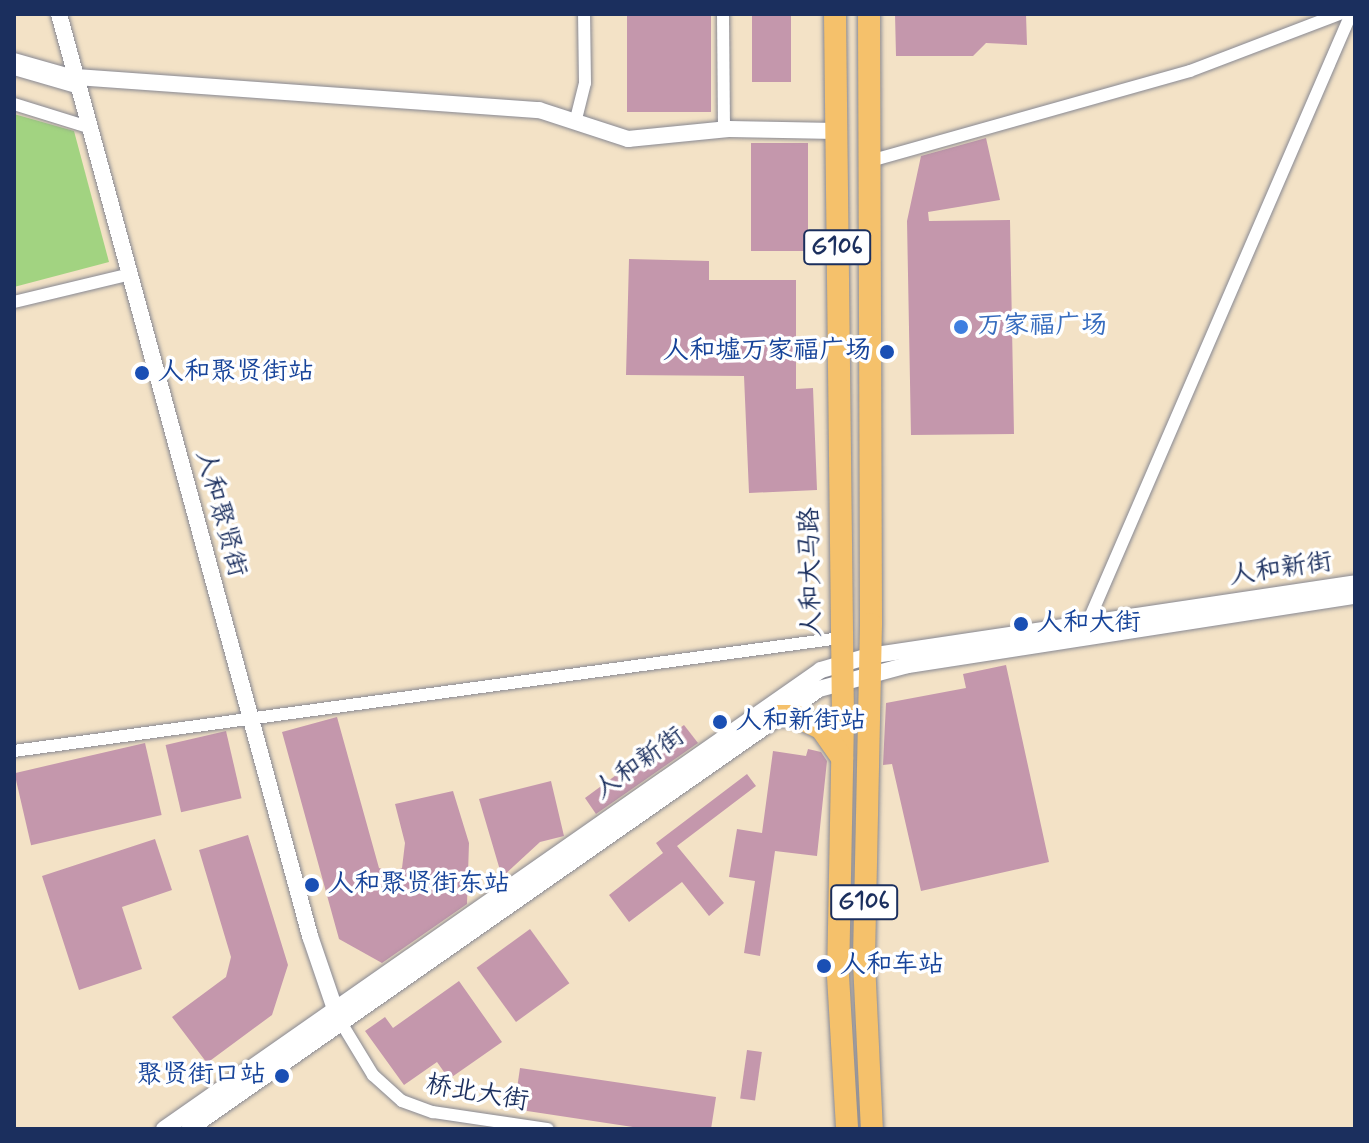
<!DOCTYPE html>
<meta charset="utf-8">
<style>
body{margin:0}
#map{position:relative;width:1369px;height:1143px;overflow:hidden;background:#f3e2c6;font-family:Mynerve,"LXGW WenKai TC",sans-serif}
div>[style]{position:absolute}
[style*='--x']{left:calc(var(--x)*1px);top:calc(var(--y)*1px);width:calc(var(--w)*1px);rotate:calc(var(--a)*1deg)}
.green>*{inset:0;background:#a2d381}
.building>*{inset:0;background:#c497ac;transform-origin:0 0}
.roads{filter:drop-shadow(0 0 2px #878892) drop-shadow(0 0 2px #878892)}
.minor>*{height:12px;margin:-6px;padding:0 6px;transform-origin:6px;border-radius:6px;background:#fff}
.tertiary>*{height:16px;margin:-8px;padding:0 8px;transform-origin:8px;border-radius:8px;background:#fff}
.trunk>*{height:22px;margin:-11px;padding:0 11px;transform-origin:11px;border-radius:11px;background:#f5c16b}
.dots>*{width:22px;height:22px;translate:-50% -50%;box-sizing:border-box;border:4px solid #fff;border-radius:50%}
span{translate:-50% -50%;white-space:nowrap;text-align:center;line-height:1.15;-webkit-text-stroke:7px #fff;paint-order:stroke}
.shield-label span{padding:2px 6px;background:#fff;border:2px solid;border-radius:6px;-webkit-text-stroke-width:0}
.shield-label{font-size:24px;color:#1b2f5e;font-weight:700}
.shop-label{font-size:26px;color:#366cbe}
.left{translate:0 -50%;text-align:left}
.transit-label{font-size:26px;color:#164399}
.right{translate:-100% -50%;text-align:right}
.street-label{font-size:26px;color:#1b2f5e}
.frame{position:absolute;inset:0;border:16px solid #1b2f5e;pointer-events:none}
</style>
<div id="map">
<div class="green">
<div style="clip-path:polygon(14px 114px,74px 131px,109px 262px,14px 287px)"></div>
</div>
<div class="building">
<div style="left:627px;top:14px;width:84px;height:98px"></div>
<div style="left:752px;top:14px;width:39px;height:68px"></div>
<div style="clip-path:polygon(895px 14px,1026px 14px,1027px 45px,986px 43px,973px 56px,896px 56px)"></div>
<div style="clip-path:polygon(986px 138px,1000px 200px,928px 212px,929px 221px,1010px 220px,1014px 434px,911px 435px,907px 221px,921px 156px)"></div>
<div style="left:751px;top:143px;width:57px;height:108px"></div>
<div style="clip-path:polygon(629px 259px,709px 261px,709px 280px,796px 280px,796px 389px,813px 388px,817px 490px,749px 493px,744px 376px,626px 375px)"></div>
<div style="clip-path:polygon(1006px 665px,1049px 862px,921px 891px,892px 764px,883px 765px,886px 703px,966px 688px,963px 674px)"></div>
<div style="clip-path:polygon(337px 717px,379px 868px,391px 872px,402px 868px,405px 843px,395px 804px,453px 791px,469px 843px,467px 904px,382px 963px,339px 939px,282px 732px)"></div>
<div style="clip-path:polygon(684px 725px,698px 743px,596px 814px,585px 798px)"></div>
<div style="left:226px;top:731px;width:69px;height:62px;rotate:77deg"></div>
<div style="left:145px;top:743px;width:74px;height:134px;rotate:77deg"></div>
<div style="clip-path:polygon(808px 749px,821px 752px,827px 761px,817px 856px,775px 851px,760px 956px,744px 953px,755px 881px,729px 877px,737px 829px,762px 833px,773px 751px,806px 756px)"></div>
<div style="clip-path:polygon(747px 774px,756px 786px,677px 846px,724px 903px,709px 916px,682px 882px,629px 922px,609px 895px,663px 853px,656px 843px)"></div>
<div style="clip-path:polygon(551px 781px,564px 836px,540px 842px,502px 877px,479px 799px)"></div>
<div style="clip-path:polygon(248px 835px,288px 965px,272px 1015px,207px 1063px,172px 1017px,226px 977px,231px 957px,199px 850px)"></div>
<div style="clip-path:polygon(155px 839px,172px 890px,122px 907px,142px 969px,79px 990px,42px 876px)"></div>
<div style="left:530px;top:929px;width:67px;height:66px;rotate:54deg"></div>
<div style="clip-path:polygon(459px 981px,502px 1042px,449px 1079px,437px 1062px,404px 1085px,365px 1031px,385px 1017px,393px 1028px)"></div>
<div style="left:747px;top:1050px;width:15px;height:49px;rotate:8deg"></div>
<div style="clip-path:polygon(520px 1068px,716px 1097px,711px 1129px,646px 1129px,514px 1109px)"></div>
</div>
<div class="roads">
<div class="minor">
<div style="--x:723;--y:14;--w:116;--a:89.5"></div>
<div style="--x:14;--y:59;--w:66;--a:15.9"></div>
<div style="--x:14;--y:69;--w:69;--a:16.1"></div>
<div style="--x:14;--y:104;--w:81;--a:17.3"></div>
<div style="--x:576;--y:119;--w:37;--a:-76"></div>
<div style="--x:585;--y:83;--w:69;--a:-90.8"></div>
<div style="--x:870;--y:161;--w:332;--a:-15.7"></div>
<div style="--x:1190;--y:71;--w:160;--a:-20.9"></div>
<div style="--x:14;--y:302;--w:120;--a:-13.5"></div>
<div style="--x:1088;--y:622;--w:662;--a:-66.61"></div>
<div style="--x:14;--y:751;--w:834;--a:-7.79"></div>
<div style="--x:342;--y:1024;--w:60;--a:58.7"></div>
<div style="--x:373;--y:1075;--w:39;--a:42"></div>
<div style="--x:402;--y:1101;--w:33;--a:20"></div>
<div style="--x:433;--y:1112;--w:116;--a:8.4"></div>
</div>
<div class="tertiary">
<div style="--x:59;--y:14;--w:956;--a:74.77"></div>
<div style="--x:310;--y:936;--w:87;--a:71.1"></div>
<div style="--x:77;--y:77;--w:463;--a:4.1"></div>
<div style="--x:539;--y:110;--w:94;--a:18"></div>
<div style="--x:628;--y:139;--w:101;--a:-5.7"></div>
<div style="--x:729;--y:129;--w:107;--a:1.1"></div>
<div style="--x:164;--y:1129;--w:801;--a:-34.94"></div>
<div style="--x:821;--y:670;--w:50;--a:-16.3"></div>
<div style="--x:869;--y:656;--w:491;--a:-8.5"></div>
<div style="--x:189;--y:1129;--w:768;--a:-34.93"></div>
<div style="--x:819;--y:689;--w:92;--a:-15.1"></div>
<div style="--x:908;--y:665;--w:452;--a:-8.8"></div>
</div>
<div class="trunk">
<div style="--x:835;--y:14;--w:705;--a:89.35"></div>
<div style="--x:843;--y:719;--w:257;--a:91.1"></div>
<div style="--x:838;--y:976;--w:153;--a:86.6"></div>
<div style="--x:869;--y:14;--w:610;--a:89.81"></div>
<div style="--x:871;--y:624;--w:338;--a:91.2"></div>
<div style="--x:864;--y:962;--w:167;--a:87.3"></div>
<div style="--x:775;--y:716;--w:20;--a:0"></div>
<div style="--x:795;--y:716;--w:29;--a:25"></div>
<div style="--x:821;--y:728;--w:37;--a:55"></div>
</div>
</div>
<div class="dots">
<div style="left:961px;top:327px;background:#3f7fe0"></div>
<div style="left:887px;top:352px;background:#1a4fb4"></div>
<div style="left:142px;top:373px;background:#1a4fb4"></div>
<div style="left:1021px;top:624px;background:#1a4fb4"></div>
<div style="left:720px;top:722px;background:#1a4fb4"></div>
<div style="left:312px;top:885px;background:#1a4fb4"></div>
<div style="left:824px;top:966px;background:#1a4fb4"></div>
<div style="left:282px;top:1076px;background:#1a4fb4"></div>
</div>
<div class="shield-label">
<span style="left:837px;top:247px">G106</span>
<span style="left:864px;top:902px">G106</span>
</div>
<div class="shop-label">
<span class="left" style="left:977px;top:327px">万家福广场</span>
</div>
<div class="transit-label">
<span class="right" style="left:871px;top:352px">人和墟万家福广场</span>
<span class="left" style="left:158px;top:373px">人和聚贤街站</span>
<span class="left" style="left:1037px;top:624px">人和大街</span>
<span class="left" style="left:736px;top:722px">人和新街站</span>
<span class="left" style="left:328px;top:885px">人和聚贤街东站</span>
<span class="left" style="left:840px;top:966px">人和车站</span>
<span class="right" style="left:266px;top:1076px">聚贤街口站</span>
</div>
<div class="street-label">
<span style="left:220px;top:514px;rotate:75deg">人和聚贤街</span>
<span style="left:1281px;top:570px;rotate:-8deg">人和新街</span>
<span style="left:812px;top:572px;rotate:-91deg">人和大马路</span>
<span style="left:640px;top:764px;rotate:-35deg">人和新街</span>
<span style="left:477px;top:1094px;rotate:10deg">桥北大街</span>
</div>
<div class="frame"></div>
</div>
